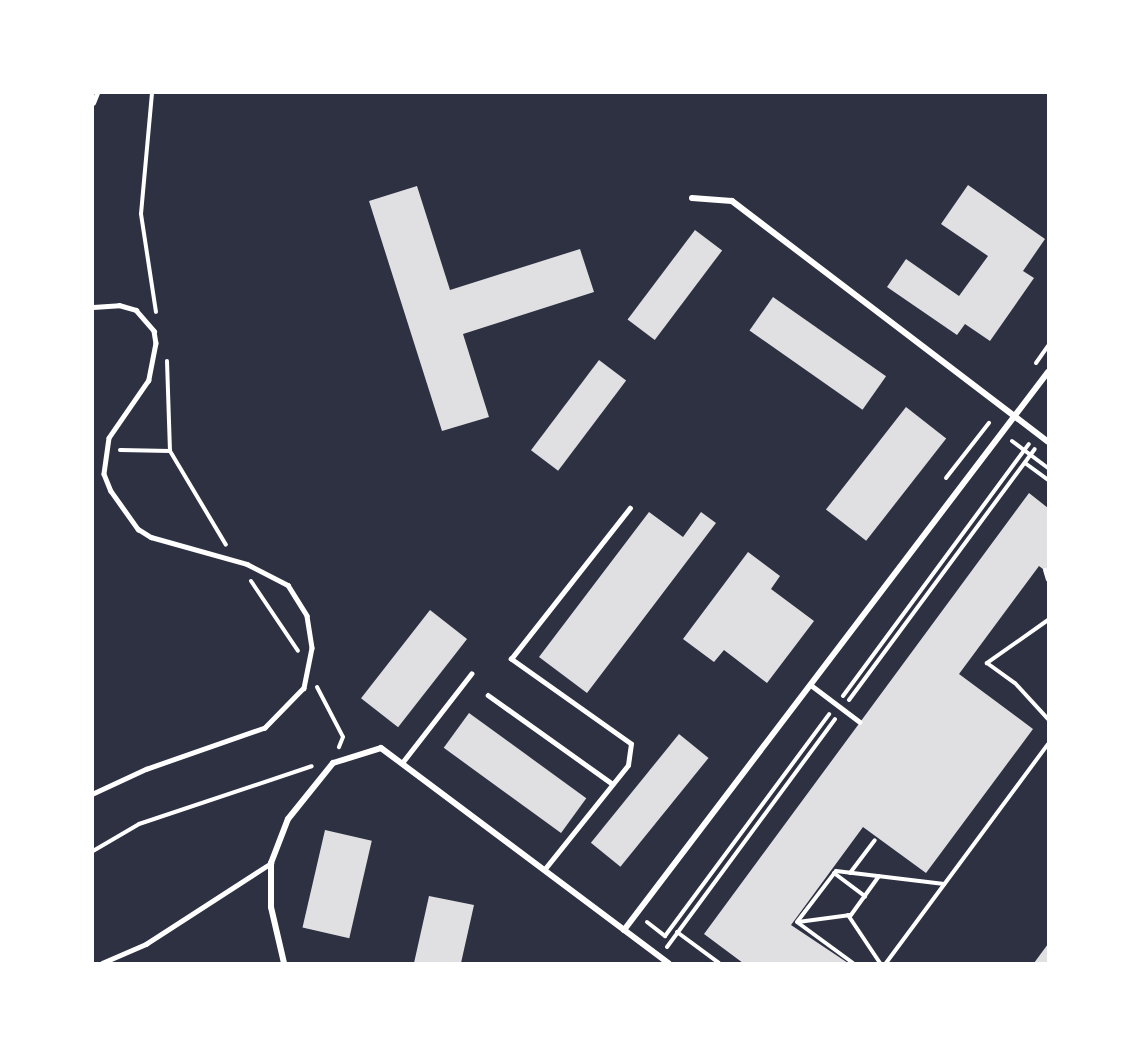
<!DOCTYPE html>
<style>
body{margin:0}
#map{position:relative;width:1141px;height:1056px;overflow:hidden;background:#2d3142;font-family:Montserrat,sans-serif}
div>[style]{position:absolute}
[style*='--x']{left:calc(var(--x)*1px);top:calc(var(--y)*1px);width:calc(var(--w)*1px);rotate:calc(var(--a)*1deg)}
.building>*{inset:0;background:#e0e0e3;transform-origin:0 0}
.path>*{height:4px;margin:-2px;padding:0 2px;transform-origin:2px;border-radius:2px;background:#fff}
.service>*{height:4.5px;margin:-2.25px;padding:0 2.25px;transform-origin:2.25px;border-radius:2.25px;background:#fff}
.minor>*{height:6px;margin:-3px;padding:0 3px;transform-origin:3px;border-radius:3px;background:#fff}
span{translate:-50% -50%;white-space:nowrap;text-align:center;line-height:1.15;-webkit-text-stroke:5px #fff;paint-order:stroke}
.frame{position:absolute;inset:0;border:94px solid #fff;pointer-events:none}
</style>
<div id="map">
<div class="building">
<div style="clip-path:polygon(968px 185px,1045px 239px,1023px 271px,1034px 278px,990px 341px,965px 324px,957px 335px,887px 287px,906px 259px,959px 296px,988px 256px,941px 224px)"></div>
<div style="clip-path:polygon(417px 186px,450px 290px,580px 249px,594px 292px,463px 334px,489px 417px,442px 431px,369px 201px)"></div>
<div style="left:695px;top:230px;width:34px;height:112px;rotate:37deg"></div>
<div style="left:773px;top:297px;width:138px;height:41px;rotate:35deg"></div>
<div style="left:599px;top:360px;width:34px;height:113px;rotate:37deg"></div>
<div style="left:906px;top:407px;width:51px;height:130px;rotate:38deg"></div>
<div style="clip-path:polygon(1029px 493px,1048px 508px,1048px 573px,1039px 566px,959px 674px,1033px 729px,926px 873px,863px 827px,791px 925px,848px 963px,743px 963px,704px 934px)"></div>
<div style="clip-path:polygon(649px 512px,683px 537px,701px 512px,716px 523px,587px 693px,539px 657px)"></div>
<div style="clip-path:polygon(748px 552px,780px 576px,771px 589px,814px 621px,767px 683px,724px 650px,714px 662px,683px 639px)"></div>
<div style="left:430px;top:610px;width:47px;height:112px;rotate:38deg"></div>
<div style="left:469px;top:713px;width:145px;height:43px;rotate:36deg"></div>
<div style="left:679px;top:734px;width:38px;height:140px;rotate:39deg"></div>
<div style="left:325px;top:830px;width:48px;height:100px;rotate:13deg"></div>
<div style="clip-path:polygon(429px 896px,474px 905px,461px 963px,414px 963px)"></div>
<div style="clip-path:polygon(1048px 944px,1048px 963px,1034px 963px)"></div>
</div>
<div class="path">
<div style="--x:152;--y:93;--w:121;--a:95.2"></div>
<div style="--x:141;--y:214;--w:99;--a:81.3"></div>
<div style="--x:167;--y:361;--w:90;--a:88.1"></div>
<div style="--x:170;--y:451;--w:109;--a:59.2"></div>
<div style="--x:1036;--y:363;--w:21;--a:-55"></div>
<div style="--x:1012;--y:441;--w:45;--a:36.9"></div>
<div style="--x:120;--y:450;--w:50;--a:1.1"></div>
<div style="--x:1025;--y:463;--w:29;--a:36"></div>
<div style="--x:946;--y:478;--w:70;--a:-52"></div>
<div style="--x:1045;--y:570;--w:10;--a:73"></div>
<div style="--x:251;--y:581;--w:84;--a:56.1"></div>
<div style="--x:1048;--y:620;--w:75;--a:144.8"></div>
<div style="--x:987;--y:663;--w:34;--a:36"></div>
<div style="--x:1015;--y:683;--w:49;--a:47.5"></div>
<div style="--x:317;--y:687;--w:56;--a:62.5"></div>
<div style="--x:343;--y:737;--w:11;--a:112"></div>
<div style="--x:843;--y:696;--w:313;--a:-53.6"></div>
<div style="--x:849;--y:700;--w:312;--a:-53.5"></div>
<div style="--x:93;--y:851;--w:53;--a:-30.4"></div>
<div style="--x:139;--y:824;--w:182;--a:-18.5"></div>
<div style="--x:834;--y:873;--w:39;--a:37"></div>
<div style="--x:850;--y:873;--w:41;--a:-52.9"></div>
<div style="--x:848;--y:915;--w:58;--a:56.3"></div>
<div style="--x:647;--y:922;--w:23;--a:38"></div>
<div style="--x:665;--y:936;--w:276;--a:-53.5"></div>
<div style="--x:798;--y:922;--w:53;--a:-7.5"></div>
<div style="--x:851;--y:915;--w:48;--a:-54.3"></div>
<div style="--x:677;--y:932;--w:52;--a:36.4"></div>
<div style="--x:667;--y:947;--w:283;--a:-53.6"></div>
<div style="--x:853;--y:963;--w:69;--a:-143.8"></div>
<div style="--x:797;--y:922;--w:64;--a:-52.6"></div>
<div style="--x:836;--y:871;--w:109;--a:6.9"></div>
<div style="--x:886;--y:963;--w:272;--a:-53.5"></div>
</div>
<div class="service">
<div style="--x:93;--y:103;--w:11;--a:-68"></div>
<div style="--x:93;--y:307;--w:26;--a:-4"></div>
<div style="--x:119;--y:305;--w:18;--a:16"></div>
<div style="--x:136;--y:310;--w:28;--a:49"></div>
<div style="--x:154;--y:331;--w:12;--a:81"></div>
<div style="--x:156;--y:343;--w:38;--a:101"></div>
<div style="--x:149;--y:380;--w:70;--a:124.6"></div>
<div style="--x:109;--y:438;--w:36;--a:98"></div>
<div style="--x:104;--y:474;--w:18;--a:68"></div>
<div style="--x:111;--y:491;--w:47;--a:54.6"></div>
<div style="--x:138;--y:529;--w:15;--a:32"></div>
<div style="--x:151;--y:537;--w:100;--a:15.7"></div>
<div style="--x:247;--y:564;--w:46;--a:27.1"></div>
<div style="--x:288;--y:585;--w:36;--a:58"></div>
<div style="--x:307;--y:616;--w:32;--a:81"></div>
<div style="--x:312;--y:648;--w:41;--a:101.3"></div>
<div style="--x:304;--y:688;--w:56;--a:134.3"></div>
<div style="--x:265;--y:728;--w:125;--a:160.8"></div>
<div style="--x:147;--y:769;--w:60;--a:155.2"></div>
<div style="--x:811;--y:685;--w:61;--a:37.1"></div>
<div style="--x:488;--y:695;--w:153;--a:35.5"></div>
<div style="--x:402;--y:763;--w:113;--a:-52.2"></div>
<div style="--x:544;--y:870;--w:134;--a:-51.3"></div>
<div style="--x:628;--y:765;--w:21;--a:-82"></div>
<div style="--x:631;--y:744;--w:147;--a:-144.7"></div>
<div style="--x:511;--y:659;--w:192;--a:-51.8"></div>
<div style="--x:102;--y:963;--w:48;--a:-23.4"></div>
<div style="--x:146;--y:944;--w:149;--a:-32.9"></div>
</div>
<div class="minor">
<div style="--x:692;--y:198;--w:40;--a:4.3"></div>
<div style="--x:732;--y:201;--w:397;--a:37.3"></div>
<div style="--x:624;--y:930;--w:701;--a:-52.77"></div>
<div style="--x:284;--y:963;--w:57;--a:-103.1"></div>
<div style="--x:271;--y:907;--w:44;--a:-90"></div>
<div style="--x:271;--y:863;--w:47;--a:-68.9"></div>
<div style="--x:288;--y:819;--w:72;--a:-51.2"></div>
<div style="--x:333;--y:763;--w:50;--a:-17.4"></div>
<div style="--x:381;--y:748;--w:359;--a:36.8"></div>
</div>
<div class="frame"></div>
</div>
